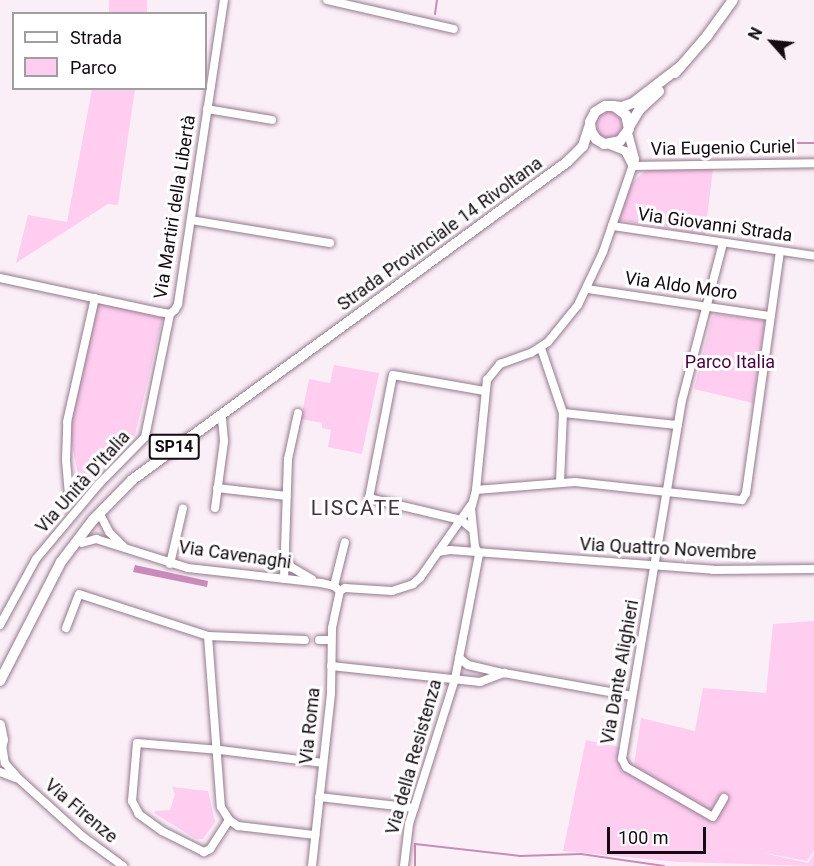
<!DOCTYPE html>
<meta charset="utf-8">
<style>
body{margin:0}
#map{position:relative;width:814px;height:866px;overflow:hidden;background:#fbeff7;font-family:Roboto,sans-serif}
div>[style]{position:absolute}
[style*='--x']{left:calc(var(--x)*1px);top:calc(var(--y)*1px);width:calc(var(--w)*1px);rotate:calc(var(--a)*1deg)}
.green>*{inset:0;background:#fecdf0;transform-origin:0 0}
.round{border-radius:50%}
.water>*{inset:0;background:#c98bb9}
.stream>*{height:2px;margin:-1px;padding:0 1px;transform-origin:1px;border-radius:1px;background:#c98bb9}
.roads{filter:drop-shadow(0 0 2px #95798d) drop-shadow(0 0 2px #95798d)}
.minor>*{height:8px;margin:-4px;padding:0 4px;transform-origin:4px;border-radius:4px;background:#fff}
.major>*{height:10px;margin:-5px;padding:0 5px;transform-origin:5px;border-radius:5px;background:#fff}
span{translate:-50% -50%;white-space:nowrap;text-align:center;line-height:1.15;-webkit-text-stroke:6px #fff;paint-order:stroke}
.shield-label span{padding:2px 4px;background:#fff;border:2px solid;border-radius:4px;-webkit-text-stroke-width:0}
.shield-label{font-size:16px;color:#140a12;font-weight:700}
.street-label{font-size:18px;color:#140a12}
.park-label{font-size:18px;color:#4c0041}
.quarter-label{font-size:21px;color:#483042;letter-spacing:1.5px}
.legend{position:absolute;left:12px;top:12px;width:195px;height:78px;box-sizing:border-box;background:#fff;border:2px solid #a19da0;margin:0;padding:8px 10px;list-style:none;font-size:18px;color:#140a12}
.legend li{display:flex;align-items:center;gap:12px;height:30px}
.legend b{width:30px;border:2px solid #a19da0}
.north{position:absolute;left:742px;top:12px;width:60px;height:60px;-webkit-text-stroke:4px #fff;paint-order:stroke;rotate:297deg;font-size:16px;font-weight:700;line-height:24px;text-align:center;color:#140a12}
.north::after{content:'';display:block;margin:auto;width:21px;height:27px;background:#140a12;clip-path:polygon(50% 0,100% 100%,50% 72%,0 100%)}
.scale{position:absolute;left:607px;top:827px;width:99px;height:27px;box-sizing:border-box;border:3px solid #140a12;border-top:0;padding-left:8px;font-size:18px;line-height:21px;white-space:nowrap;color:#140a12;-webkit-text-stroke:4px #fff;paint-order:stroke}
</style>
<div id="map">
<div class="green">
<div style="left:109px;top:0;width:38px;height:13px"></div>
<div style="clip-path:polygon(92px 89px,135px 89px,118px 205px,108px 204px,16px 263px,28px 215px,67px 222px)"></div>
<div class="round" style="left:595px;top:111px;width:28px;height:28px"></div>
<div style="clip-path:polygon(713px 168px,705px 235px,619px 220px,631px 184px,647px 169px)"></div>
<div style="clip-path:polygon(98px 302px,163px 316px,135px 435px,81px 487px,69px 432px)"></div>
<div style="clip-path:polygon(716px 314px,765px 321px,753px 403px,694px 389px,712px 317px)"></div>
<div style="clip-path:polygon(334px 365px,379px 373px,362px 454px,328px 447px,331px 430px,322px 428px,322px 423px,301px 419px,309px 379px,330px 383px)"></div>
<div style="clip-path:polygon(814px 621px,814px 851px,807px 861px,759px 852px,808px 863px,814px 854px,814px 866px,678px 862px,563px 851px,586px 740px,619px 747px,634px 765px,641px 718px,695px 731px,703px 688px,766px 693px,773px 624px)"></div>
<div style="clip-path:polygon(172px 787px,208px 791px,215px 822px,203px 839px,196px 839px,154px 813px,155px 811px,170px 810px,175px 794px)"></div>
</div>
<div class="water">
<div style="clip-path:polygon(135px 565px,208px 581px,207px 587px,133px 572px)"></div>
</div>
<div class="stream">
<div style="--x:435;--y:14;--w:14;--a:-82"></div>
<div style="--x:797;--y:143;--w:17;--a:0"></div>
<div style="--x:415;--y:866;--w:22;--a:-90"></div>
<div style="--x:415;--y:844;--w:106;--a:6.5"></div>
<div style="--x:520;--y:856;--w:61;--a:-1.9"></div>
<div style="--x:581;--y:854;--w:84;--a:8.2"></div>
</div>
<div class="roads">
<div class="minor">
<div style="--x:327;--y:0;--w:130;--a:12.9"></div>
<div style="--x:207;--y:109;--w:66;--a:9.6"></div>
<div style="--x:610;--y:145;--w:16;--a:22"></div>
<div style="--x:625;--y:151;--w:16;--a:63"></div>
<div style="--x:632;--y:166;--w:182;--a:-0.9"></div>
<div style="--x:191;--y:220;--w:141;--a:9.4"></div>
<div style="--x:612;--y:226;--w:204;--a:8.4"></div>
<div style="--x:723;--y:243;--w:162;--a:104.6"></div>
<div style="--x:682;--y:400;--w:364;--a:99.5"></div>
<div style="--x:622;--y:759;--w:9;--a:63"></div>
<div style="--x:626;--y:767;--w:100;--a:29.9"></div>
<div style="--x:713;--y:817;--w:22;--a:-60"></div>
<div style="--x:0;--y:278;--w:163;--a:12.1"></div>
<div style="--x:159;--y:312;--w:11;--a:10"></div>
<div style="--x:170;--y:314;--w:6;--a:-39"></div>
<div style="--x:175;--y:310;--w:7;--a:-63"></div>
<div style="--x:178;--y:304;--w:307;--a:-81.4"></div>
<div style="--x:587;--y:289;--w:185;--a:8.4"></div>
<div style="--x:541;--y:348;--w:69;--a:71.3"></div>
<div style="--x:563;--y:413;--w:70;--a:92.5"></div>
<div style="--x:563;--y:413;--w:115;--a:6"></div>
<div style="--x:217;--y:488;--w:70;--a:6.5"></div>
<div style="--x:476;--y:490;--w:99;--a:-4.6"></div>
<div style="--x:575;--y:482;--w:168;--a:6.2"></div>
<div style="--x:742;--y:500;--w:8;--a:-60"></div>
<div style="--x:746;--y:493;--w:244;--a:-82"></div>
<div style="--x:69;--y:495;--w:35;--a:-95"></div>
<div style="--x:66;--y:460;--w:38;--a:-88"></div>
<div style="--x:67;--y:422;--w:127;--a:-77.3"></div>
<div style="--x:215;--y:508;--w:68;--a:-82.3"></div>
<div style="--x:224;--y:441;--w:21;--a:-95"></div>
<div style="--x:102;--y:518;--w:16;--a:63"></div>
<div style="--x:109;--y:532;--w:21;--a:45"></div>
<div style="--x:473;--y:530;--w:16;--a:-140"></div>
<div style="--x:461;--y:520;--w:95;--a:-166.6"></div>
<div style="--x:369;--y:498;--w:125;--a:-79"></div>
<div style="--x:393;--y:375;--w:93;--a:9.9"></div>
<div style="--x:82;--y:543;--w:15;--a:-16"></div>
<div style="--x:96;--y:539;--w:96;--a:17.5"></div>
<div style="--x:188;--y:568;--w:134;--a:6.4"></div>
<div style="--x:321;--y:583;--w:13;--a:13"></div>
<div style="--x:334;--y:586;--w:8;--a:40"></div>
<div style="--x:438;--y:552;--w:12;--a:-9"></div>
<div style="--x:450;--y:550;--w:264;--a:4.3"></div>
<div style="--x:713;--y:570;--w:101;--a:-0.6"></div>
<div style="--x:479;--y:554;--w:8;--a:-120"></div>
<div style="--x:475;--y:547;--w:38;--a:-96"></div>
<div style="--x:471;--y:509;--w:20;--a:-75"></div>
<div style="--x:476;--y:490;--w:111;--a:-84.3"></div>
<div style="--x:487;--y:380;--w:21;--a:-51"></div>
<div style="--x:500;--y:364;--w:33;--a:-20"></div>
<div style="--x:531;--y:353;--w:20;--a:-33"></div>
<div style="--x:548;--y:342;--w:48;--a:-51"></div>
<div style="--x:578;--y:305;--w:59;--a:-64.7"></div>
<div style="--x:603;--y:252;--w:98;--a:-71"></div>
<div style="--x:635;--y:159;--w:28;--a:-105"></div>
<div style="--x:286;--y:558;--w:10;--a:61"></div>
<div style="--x:291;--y:567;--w:24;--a:30"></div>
<div style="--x:170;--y:564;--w:57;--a:-76.9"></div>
<div style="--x:284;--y:579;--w:120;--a:-88.1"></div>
<div style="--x:288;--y:459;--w:47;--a:-77.7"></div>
<div style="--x:334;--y:586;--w:45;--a:-76"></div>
<div style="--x:340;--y:591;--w:6;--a:-31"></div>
<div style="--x:345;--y:588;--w:47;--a:3.7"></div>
<div style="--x:392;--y:591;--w:22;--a:-18"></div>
<div style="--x:413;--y:584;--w:9;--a:-41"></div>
<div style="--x:420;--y:578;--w:89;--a:-55.1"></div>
<div style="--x:0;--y:625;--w:75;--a:-61.4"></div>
<div style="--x:36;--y:559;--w:98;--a:-50"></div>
<div style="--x:99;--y:484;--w:66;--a:-45.6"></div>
<div style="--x:145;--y:437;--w:126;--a:-78.5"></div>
<div style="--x:66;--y:628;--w:36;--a:-69"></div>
<div style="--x:79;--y:594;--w:136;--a:18"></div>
<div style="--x:208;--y:636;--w:97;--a:2.4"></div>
<div style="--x:208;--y:636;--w:171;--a:85.7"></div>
<div style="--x:221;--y:807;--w:15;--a:58"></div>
<div style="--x:229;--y:820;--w:11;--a:34"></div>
<div style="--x:238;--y:826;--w:78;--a:6.7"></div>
<div style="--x:319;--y:640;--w:12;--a:0"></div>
<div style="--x:459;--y:658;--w:11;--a:38"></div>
<div style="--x:468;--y:665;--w:37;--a:13"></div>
<div style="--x:504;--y:673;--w:130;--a:10.2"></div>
<div style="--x:331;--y:666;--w:150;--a:6.1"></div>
<div style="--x:480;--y:682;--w:26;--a:-21"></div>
<div style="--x:2;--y:745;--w:18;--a:81"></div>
<div style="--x:5;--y:763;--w:21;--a:49"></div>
<div style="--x:19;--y:779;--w:85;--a:42.1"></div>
<div style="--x:82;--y:836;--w:51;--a:36.2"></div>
<div style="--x:0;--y:772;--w:17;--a:21"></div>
<div style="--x:319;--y:797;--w:96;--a:6.6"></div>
<div style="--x:229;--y:820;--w:35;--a:123"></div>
<div style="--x:210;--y:849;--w:7;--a:153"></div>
<div style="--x:204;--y:852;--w:47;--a:-153.4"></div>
<div style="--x:162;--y:831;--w:29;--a:-144"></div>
<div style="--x:139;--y:814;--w:15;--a:-118"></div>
<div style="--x:132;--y:801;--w:58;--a:-85.1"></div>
<div style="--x:137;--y:743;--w:83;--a:4.8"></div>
<div style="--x:220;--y:750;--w:104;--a:7.2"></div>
<div style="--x:312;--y:866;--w:174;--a:-83.7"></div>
<div style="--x:331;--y:693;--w:65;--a:-89.1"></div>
<div style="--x:332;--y:628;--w:38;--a:-78"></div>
<div style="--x:404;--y:866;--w:42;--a:-83.2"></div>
<div style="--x:409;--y:824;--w:152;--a:-72.4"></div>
<div style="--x:455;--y:679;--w:127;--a:-79.1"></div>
</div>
<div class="major">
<div style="--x:675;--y:73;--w:49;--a:-49.1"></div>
<div style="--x:707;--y:36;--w:44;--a:-54.2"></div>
<div style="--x:614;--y:106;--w:15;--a:37"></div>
<div style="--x:626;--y:115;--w:14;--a:78"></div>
<div style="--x:629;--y:129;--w:15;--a:127"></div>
<div style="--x:620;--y:141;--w:16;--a:169"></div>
<div style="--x:604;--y:144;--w:9;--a:-148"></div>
<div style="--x:596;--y:139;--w:9;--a:-122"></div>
<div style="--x:591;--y:131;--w:9;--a:-96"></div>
<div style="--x:590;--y:122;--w:11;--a:-63"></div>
<div style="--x:595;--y:112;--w:12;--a:-31"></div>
<div style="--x:605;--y:106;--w:6;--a:0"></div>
<div style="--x:611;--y:106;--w:11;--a:5"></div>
<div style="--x:622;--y:107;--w:12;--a:-20"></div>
<div style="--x:633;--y:103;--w:59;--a:-37.5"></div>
<div style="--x:629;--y:127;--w:21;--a:-59"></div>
<div style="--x:640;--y:109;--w:26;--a:-43"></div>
<div style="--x:0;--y:681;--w:134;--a:-62.9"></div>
<div style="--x:61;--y:562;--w:53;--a:-52.7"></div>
<div style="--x:93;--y:520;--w:56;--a:-45.7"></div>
<div style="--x:132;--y:480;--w:539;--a:-36.17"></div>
<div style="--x:567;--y:162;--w:23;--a:-45"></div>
<div style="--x:583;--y:146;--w:23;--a:-72"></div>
<div style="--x:0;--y:725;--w:15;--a:79"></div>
<div style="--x:3;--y:740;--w:11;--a:105"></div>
</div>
</div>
<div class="shield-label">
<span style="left:174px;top:447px">SP14</span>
</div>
<div class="street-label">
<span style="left:723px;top:148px;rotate:-1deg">Via Eugenio Curiel</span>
<span style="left:175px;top:207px;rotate:-81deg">Via Martiri della Libertà</span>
<span style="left:715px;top:225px;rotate:8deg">Via Giovanni Strada</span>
<span style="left:440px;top:234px;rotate:-36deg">Strada Provinciale 14 Rivoltana</span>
<span style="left:681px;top:286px;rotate:8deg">Via Aldo Moro</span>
<span style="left:83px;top:482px;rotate:-48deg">Via Unità D'Italia</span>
<span style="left:668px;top:549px;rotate:3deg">Via Quattro Novembre</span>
<span style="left:235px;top:555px;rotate:8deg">Via Cavenaghi</span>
<span style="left:620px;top:672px;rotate:-80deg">Via Dante Alighieri</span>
<span style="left:310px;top:726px;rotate:-84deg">Via Roma</span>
<span style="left:414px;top:757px;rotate:-74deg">Via della Resistenza</span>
<span style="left:81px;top:811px;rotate:40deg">Via Firenze</span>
</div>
<div class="park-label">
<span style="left:730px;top:362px">Parco Italia</span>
</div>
<div class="quarter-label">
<span style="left:356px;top:508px">LISCATE</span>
</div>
<ul class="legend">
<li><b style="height:8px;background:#fff"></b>Strada</li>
<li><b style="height:16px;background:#fecdf0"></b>Parco</li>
</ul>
<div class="north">N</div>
<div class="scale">100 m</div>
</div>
